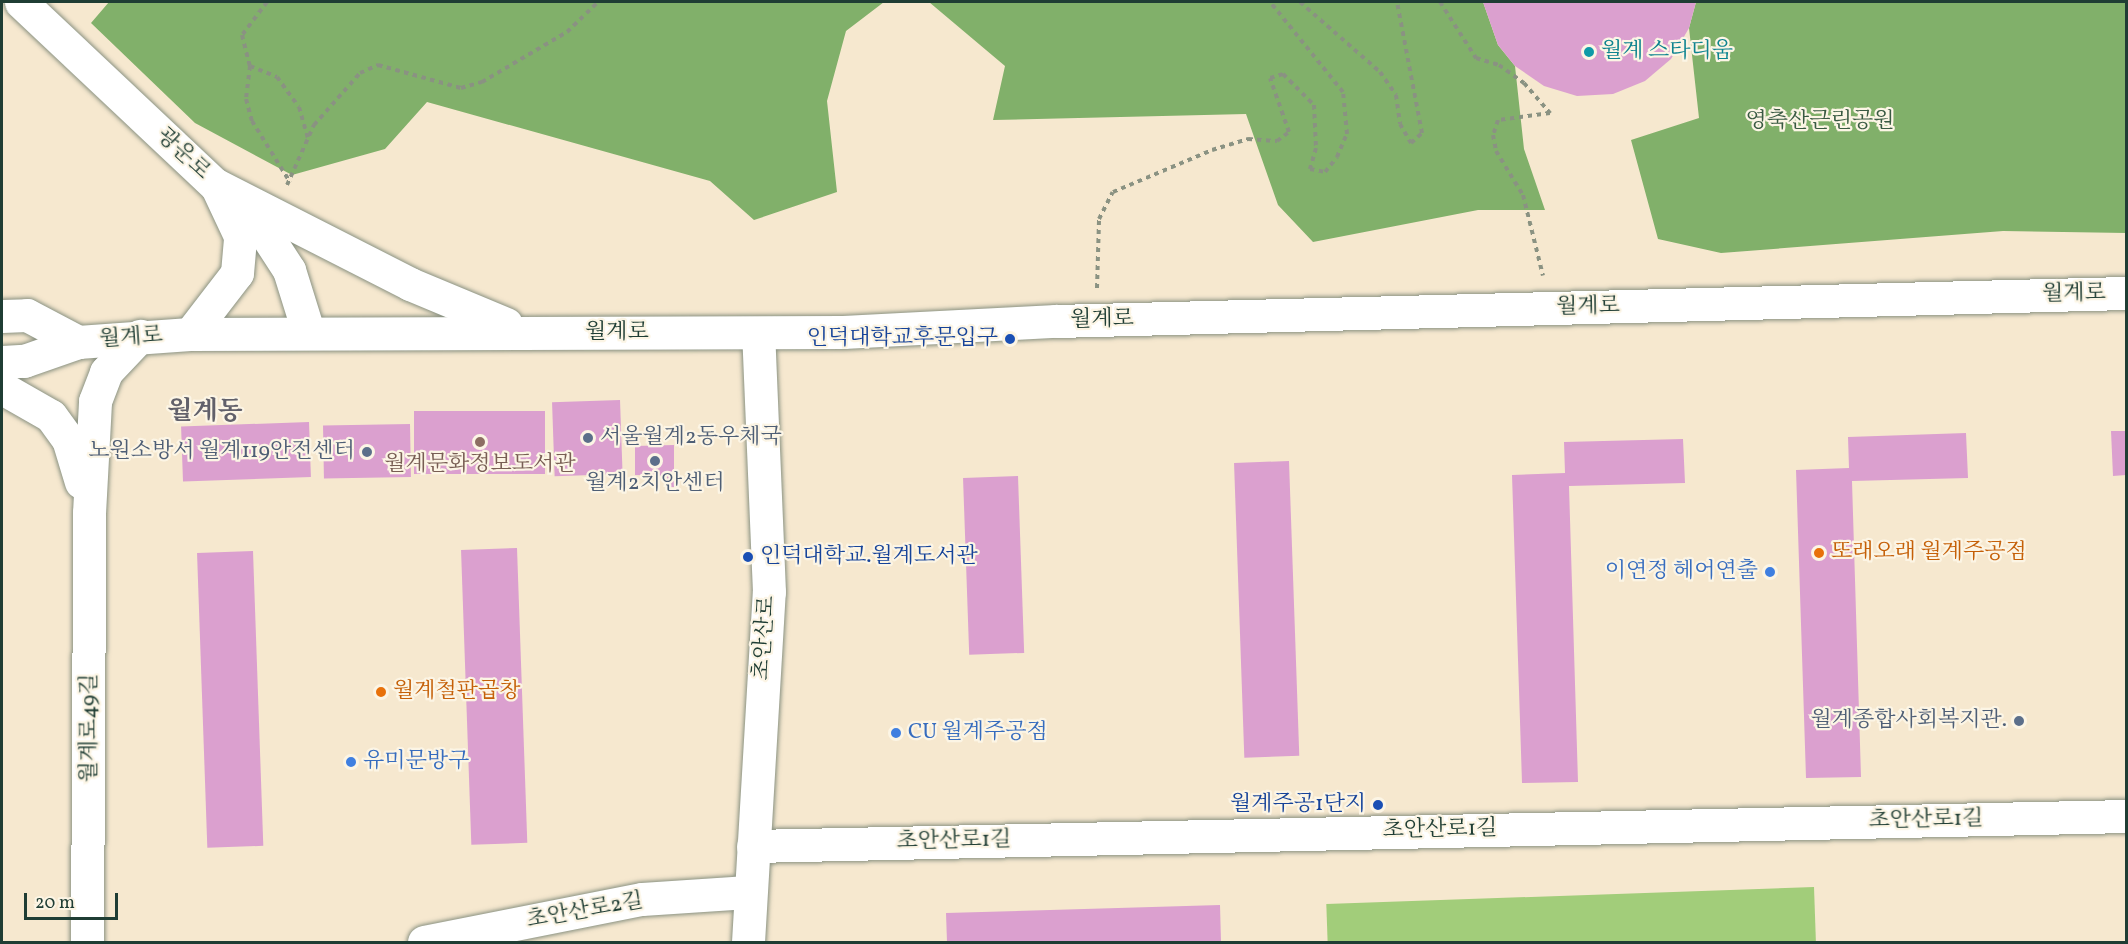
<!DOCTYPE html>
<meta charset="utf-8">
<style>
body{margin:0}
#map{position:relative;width:2128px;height:944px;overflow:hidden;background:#f6e8cf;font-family:Vollkorn,"Noto Serif KR",serif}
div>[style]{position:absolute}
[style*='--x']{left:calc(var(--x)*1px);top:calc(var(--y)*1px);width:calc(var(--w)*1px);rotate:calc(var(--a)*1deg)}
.green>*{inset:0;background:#a2cd7a;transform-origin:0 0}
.forest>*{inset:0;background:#81b06a}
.building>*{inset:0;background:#dba0cf;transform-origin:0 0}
.path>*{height:4px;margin-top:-2px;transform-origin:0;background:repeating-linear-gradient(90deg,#8a9282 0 4.5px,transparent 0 9px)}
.roads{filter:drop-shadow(0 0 2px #8a9282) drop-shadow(0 0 2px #8a9282)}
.minor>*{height:33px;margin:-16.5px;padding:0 16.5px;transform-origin:16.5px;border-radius:16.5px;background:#fff}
.major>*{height:33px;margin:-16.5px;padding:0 16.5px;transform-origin:16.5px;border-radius:16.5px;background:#fff}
.dots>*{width:16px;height:16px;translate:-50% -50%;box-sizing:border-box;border:3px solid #fcf5e5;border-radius:50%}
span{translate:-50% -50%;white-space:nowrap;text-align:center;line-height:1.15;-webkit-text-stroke:4.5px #fcf5e5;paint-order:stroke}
.culture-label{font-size:22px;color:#0d838f}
.left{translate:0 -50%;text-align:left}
.park-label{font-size:22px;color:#395a42}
.street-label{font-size:22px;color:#1f3d34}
.transit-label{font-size:22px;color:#164399}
.right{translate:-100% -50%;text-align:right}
.service-label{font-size:22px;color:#4e5e75}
.education-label{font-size:22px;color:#785e54}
.food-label{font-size:22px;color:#c56008}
.shop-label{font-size:22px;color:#366cbe}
.quarter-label{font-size:26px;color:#61606a;font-weight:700}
.frame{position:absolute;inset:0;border:3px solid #1f3d34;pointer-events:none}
.scale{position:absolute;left:24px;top:893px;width:94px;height:27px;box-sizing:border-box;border:3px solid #1f3d34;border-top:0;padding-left:8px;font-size:18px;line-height:21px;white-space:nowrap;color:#1f3d34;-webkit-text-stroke:4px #fcf5e5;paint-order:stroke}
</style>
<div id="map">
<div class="green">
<div style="left:1814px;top:887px;width:55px;height:488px;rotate:88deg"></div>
</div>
<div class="forest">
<div style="clip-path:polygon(109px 2px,884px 2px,846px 31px,827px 101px,837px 192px,754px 220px,710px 181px,427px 102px,385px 149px,292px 175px,195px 123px,91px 23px)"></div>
<div style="clip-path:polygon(929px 2px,1483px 2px,1498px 45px,1515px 66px,1524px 149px,1545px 210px,1478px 210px,1313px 242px,1278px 205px,1246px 114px,993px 120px,1005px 66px)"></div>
<div style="clip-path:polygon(1696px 2px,2126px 2px,2126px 233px,2003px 231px,1721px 253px,1658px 239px,1631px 140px,1699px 118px,1689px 28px)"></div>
</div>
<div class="building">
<div style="clip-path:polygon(1483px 2px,1696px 2px,1689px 28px,1671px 59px,1645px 81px,1613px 94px,1577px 96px,1544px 86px,1515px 66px,1498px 45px)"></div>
<div style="left:620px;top:400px;width:74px;height:68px;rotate:88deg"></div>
<div style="left:414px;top:411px;width:131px;height:63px"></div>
<div style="left:309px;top:422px;width:55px;height:128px;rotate:88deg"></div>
<div style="left:410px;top:424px;width:53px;height:87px;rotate:89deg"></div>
<div style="clip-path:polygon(2111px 431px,2126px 431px,2126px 475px,2113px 476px)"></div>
<div style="clip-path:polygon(1966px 433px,1968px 478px,1852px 481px,1861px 777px,1806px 778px,1796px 470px,1849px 468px,1848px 437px)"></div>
<div style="clip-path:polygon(1683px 439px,1685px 483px,1569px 486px,1578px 782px,1522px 783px,1512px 475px,1565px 473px,1564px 442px)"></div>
<div style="clip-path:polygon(674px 445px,674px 487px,667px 487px,667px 476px,635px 475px,635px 446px)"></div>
<div style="left:1289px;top:461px;width:295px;height:55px;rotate:88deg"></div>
<div style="left:1018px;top:476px;width:177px;height:55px;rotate:88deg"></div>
<div style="left:517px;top:548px;width:295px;height:56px;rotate:88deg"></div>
<div style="left:253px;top:551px;width:295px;height:56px;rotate:88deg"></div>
<div style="clip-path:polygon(1220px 905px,1221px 942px,947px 942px,946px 913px)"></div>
</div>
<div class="path">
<div style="--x:267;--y:2;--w:41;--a:127.1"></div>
<div style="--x:242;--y:35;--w:32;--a:76"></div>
<div style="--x:250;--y:66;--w:33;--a:97"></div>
<div style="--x:246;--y:99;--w:23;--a:75"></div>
<div style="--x:252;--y:121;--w:72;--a:58.1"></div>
<div style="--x:1300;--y:2;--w:106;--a:41.2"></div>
<div style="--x:1380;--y:72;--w:28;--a:55"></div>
<div style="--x:1396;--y:95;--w:29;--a:82"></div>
<div style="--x:1400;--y:124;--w:22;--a:60"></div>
<div style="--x:1411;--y:143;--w:15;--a:-42"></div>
<div style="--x:1422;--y:133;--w:133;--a:-100.8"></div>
<div style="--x:1440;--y:2;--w:67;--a:57.3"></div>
<div style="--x:1476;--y:58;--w:24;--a:17"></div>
<div style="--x:1499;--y:65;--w:31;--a:36"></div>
<div style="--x:1524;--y:83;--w:40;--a:49"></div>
<div style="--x:1550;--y:113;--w:52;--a:172.3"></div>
<div style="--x:1498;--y:120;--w:16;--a:108"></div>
<div style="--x:1493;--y:135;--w:16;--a:79"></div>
<div style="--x:1496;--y:151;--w:52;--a:58.5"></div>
<div style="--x:1523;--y:195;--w:83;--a:76.1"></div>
<div style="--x:250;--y:66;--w:29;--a:22"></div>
<div style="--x:277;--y:77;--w:37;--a:54"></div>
<div style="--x:299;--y:107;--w:32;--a:74"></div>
<div style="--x:287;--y:185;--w:66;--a:-65.8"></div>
<div style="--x:314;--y:125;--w:69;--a:-48.5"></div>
<div style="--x:360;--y:73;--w:20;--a:-24"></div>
<div style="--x:378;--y:65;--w:86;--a:15.5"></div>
<div style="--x:461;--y:88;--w:22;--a:-16"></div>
<div style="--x:482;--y:82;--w:99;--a:-30.5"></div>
<div style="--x:567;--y:32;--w:43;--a:-44.1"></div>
<div style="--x:1097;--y:288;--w:69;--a:-88.3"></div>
<div style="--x:1099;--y:219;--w:30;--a:-63"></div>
<div style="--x:1113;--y:192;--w:108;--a:-23"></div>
<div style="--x:1212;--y:150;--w:38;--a:-17"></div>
<div style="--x:1248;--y:139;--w:29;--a:4"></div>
<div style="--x:1277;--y:141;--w:15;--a:-37"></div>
<div style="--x:1289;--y:132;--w:57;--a:-109.4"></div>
<div style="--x:1270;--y:78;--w:14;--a:-17"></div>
<div style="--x:1283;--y:74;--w:44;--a:45"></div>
<div style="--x:1314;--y:105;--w:43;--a:87.3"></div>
<div style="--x:1316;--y:148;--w:22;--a:106"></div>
<div style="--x:1310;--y:169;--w:15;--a:11"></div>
<div style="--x:1325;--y:172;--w:19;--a:-51"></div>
<div style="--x:1337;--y:157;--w:25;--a:-67"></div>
<div style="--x:1347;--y:134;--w:42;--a:-95.4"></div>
<div style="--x:1343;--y:92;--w:116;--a:-129"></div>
</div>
<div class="roads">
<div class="minor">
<div style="--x:21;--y:2;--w:332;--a:43.3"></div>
<div style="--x:263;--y:230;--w:48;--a:57"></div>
<div style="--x:289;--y:270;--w:64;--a:72.7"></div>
<div style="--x:753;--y:846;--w:1373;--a:-1.25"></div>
<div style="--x:87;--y:942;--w:429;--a:-89.7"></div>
<div style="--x:424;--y:942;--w:222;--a:-11.2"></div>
<div style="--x:642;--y:899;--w:106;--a:-3.8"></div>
<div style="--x:748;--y:942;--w:351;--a:-86.6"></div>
<div style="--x:769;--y:592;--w:258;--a:-92.4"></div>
</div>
<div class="major">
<div style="--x:216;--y:185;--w:218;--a:27"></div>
<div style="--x:410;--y:284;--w:104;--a:22.6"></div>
<div style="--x:2;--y:316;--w:25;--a:-2"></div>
<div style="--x:27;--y:315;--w:58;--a:27.9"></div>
<div style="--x:190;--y:334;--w:77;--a:-52.4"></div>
<div style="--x:237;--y:273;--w:37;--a:-85"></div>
<div style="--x:240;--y:236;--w:56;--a:-115.2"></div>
<div style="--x:2;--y:362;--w:22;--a:-3"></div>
<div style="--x:24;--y:361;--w:57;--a:-19.4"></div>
<div style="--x:78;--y:342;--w:112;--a:-4.1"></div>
<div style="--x:190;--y:334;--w:653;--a:-0.18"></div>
<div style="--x:843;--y:332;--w:213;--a:-3"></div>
<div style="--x:1056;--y:321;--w:1070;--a:-1.5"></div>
<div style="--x:2;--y:388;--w:56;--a:29.7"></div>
<div style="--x:51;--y:416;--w:29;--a:54"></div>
<div style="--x:68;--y:439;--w:45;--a:73.2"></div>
<div style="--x:89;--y:513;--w:112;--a:-86.9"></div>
<div style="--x:95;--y:401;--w:31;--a:-69"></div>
<div style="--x:106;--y:372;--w:50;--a:-46.6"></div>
</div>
</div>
<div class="dots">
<div style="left:1589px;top:52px;background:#0f9aa8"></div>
<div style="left:1010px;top:339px;background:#1a4fb4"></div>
<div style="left:588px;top:438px;background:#5c6f8a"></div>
<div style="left:480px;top:442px;background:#8d6e63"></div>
<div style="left:367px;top:452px;background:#5c6f8a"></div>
<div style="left:655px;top:461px;background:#5c6f8a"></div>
<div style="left:1819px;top:553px;background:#e8710a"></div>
<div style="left:748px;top:557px;background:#1a4fb4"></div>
<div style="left:1770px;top:572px;background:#3f7fe0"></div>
<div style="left:381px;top:692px;background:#e8710a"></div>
<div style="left:2019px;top:721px;background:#5c6f8a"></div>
<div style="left:896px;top:733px;background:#3f7fe0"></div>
<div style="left:351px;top:762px;background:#3f7fe0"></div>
<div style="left:1378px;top:805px;background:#1a4fb4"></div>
</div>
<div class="culture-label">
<span class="left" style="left:1601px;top:52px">월계 스타디움</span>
</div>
<div class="park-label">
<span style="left:1820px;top:122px">영축산근린공원</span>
</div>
<div class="street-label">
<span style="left:183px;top:154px;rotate:43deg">광운로</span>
<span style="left:2074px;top:294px;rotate:-1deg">월계로</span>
<span style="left:1588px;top:307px;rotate:-1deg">월계로</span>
<span style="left:1102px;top:320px;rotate:-1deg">월계로</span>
<span style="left:617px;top:333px">월계로</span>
<span style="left:131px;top:338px;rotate:-4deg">월계로</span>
<span style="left:765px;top:638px;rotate:-86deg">초안산로</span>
<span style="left:90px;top:728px;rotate:-90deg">월계로49길</span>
<span style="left:1926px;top:820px;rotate:-1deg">초안산로1길</span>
<span style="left:1440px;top:830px;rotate:-1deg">초안산로1길</span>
<span style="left:954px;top:841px;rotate:-1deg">초안산로1길</span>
<span style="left:585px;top:911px;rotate:-10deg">초안산로2길</span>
</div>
<div class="transit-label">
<span class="right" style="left:998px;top:339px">인덕대학교후문입구</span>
<span class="left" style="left:760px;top:557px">인덕대학교.월계도서관</span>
<span class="right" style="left:1366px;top:805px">월계주공1단지</span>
</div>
<div class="service-label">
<span class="left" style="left:600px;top:438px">서울월계2동우체국</span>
<span class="right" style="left:355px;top:452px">노원소방서 월계119안전센터</span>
<span style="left:655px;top:484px">월계2치안센터</span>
<span class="right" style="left:2007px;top:721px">월계종합사회복지관.</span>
</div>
<div class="education-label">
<span style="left:480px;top:465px">월계문화정보도서관</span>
</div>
<div class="food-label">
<span class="left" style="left:1831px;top:553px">또래오래 월계주공점</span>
<span class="left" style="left:393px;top:692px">월계철판곱창</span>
</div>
<div class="shop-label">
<span class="right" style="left:1758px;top:572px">이연정 헤어연출</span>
<span class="left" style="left:908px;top:733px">CU 월계주공점</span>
<span class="left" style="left:363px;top:762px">유미문방구</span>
</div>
<div class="quarter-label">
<span style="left:205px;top:413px">월계동</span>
</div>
<div class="frame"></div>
<div class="scale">20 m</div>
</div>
